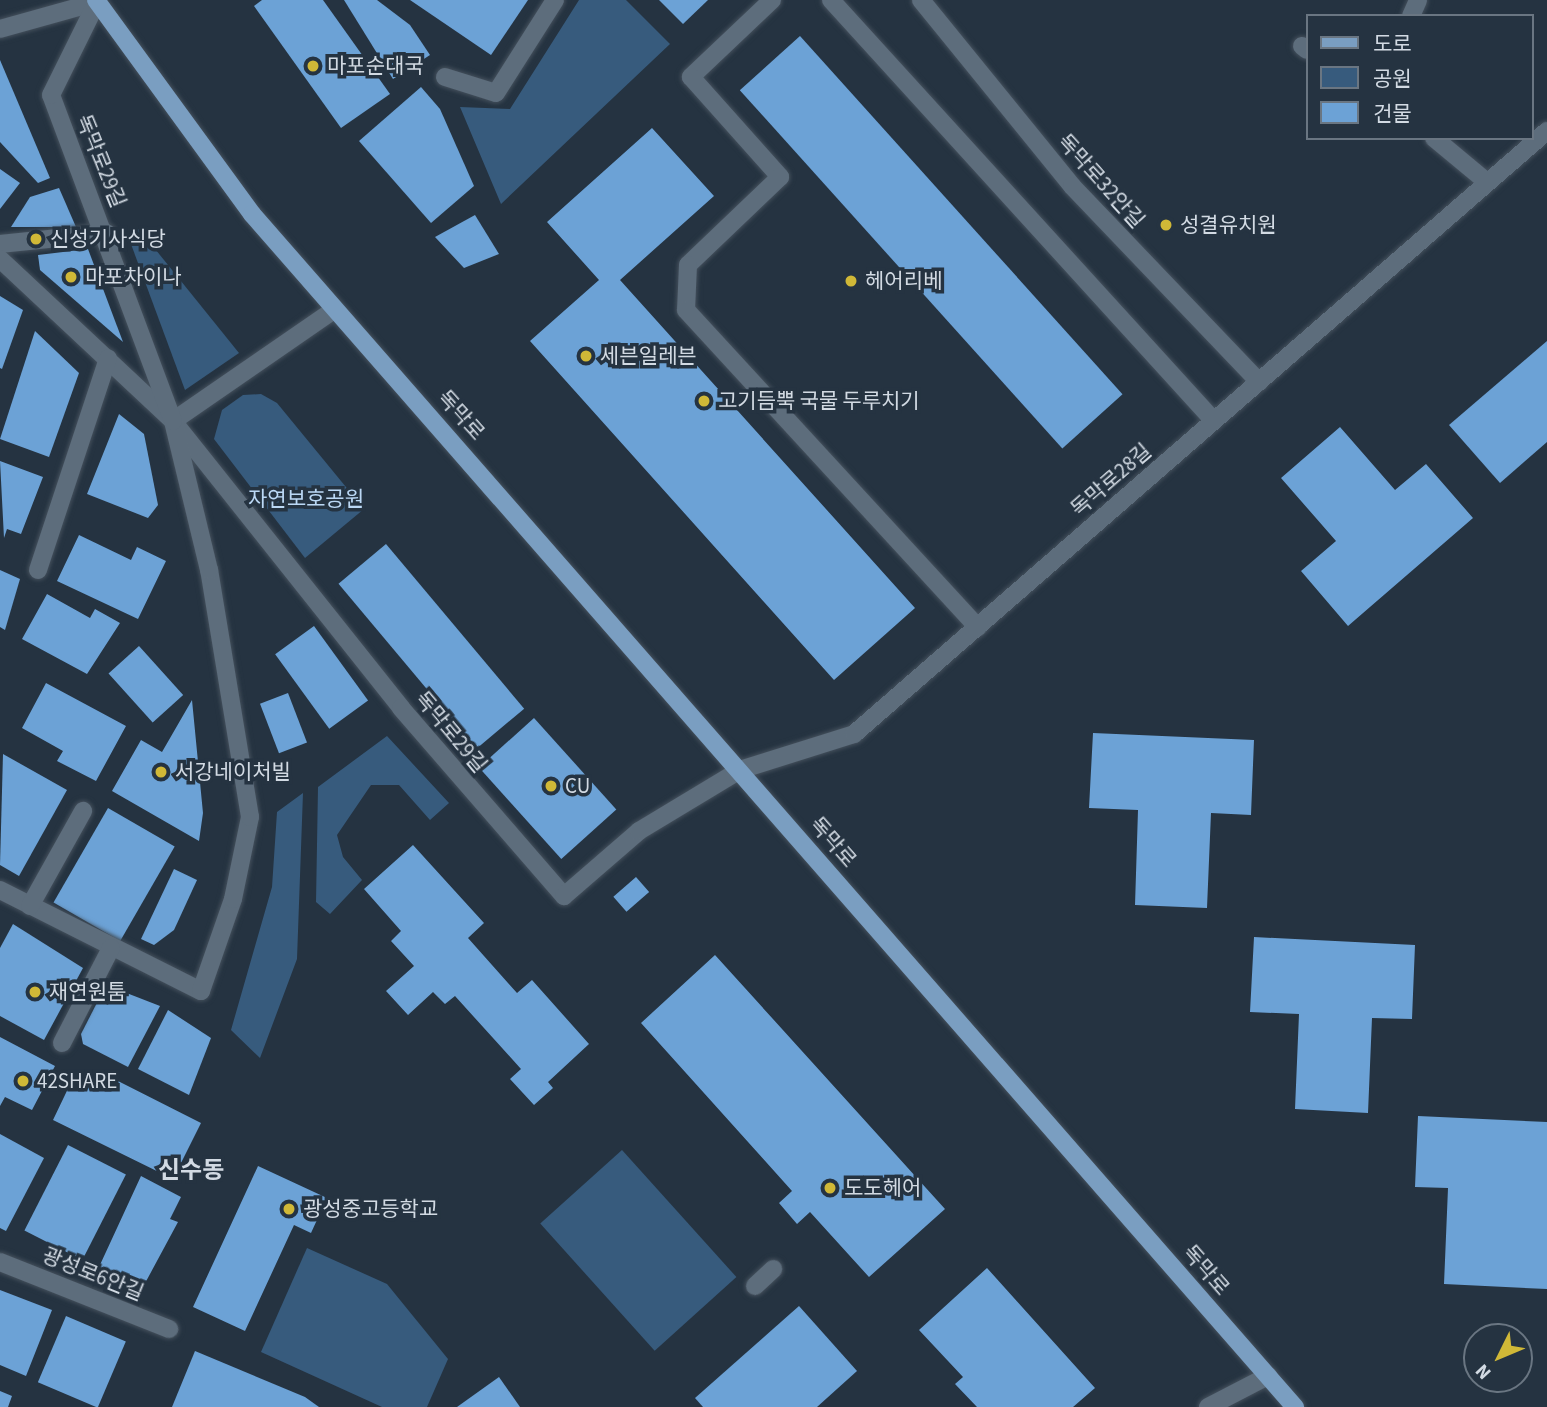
<!DOCTYPE html>
<meta charset="utf-8">
<style>
body{margin:0}
#map{position:relative;width:1547px;height:1407px;overflow:hidden;background:#253341;font-family:"Source Sans 3","Noto Sans KR",sans-serif}
div>[style]{position:absolute}
[style*='--x']{left:calc(var(--x)*1px);top:calc(var(--y)*1px);width:calc(var(--w)*1px);rotate:calc(var(--a)*1deg)}
.green>*{inset:0;background:#375b7d;transform-origin:0 0}
.building>*{inset:0;background:#6ca2d6;transform-origin:0 0}
.roads{filter:drop-shadow(0 0 2px #44505c) drop-shadow(0 0 2px #44505c)}
.minor>*{height:18px;margin:-9px;padding:0 9px;transform-origin:9px;border-radius:9px;background:#5d6d7c}
.major>*{height:18px;margin:-9px;padding:0 9px;transform-origin:9px;border-radius:9px;background:#7a9ec1}
.dots>*{width:19px;height:19px;translate:-50% -50%;box-sizing:border-box;border:4px solid #253341;border-radius:50%}
span{translate:-50% -50%;white-space:nowrap;text-align:center;line-height:1.15;-webkit-text-stroke:7px #253341;paint-order:stroke}
.poi-label{font-size:21px;color:#d2dae3}
.left{translate:0 -50%;text-align:left}
.street-label{font-size:21px;color:#d2dae3}
.park-label{font-size:21px;color:#bbd8f5}
.quarter-label{font-size:24px;color:#d2dae3;font-weight:700}
.legend{position:absolute;left:1306px;top:14px;width:228px;height:126px;box-sizing:border-box;background:#253341;border:2px solid #6a7682;margin:0;padding:9px 12px;list-style:none;font-size:21px;color:#d2dae3}
.legend li{display:flex;align-items:center;gap:14px;height:35px}
.legend b{width:35px;border:2px solid #6a7682}
.north{position:absolute;left:1463px;top:1323px;width:70px;height:70px;box-sizing:border-box;background:#253341;border:2px solid #6a7682;border-radius:50%;rotate:227deg;font-size:19px;font-weight:700;line-height:28px;text-align:center;color:#d2dae3}
.north::after{content:'';display:block;margin:auto;width:24px;height:32px;background:#d0b837;clip-path:polygon(50% 0,100% 100%,50% 72%,0 100%)}
</style>
<div id="map">
<div class="green">
<div style="clip-path:polygon(579px 0,626px 0,670px 44px,501px 204px,460px 107px,510px 109px)"></div>
<div style="clip-path:polygon(139px 229px,239px 353px,185px 390px,128px 236px)"></div>
<div style="clip-path:polygon(261px 394px,277px 403px,364px 509px,305px 558px,214px 439px,222px 410px,243px 395px)"></div>
<div style="clip-path:polygon(387px 736px,449px 803px,430px 820px,399px 785px,371px 785px,337px 835px,343px 857px,362px 880px,330px 914px,316px 902px,318px 787px)"></div>
<div style="clip-path:polygon(303px 793px,297px 959px,260px 1058px,231px 1030px,272px 887px,277px 812px)"></div>
<div style="left:622px;top:1150px;width:171px;height:110px;rotate:48deg"></div>
<div style="clip-path:polygon(307px 1248px,387px 1284px,448px 1359px,427px 1407px,382px 1407px,261px 1352px)"></div>
</div>
<div class="building">
<div style="clip-path:polygon(262px 0,323px 0,390px 94px,341px 128px,254px 6px)"></div>
<div style="clip-path:polygon(344px 0,377px 0,410px 25px,430px 55px,393px 79px)"></div>
<div style="clip-path:polygon(410px 0,528px 0,491px 55px)"></div>
<div style="clip-path:polygon(659px 0,708px 0,683px 24px)"></div>
<div style="left:800px;top:36px;width:482px;height:81px;rotate:48deg"></div>
<div style="clip-path:polygon(0 60px,50px 178px,38px 183px,0 142px)"></div>
<div style="clip-path:polygon(421px 87px,440px 109px,474px 186px,431px 223px,359px 141px)"></div>
<div style="clip-path:polygon(652px 128px,714px 196px,620px 280px,915px 608px,834px 680px,530px 341px,599px 280px,547px 222px)"></div>
<div style="clip-path:polygon(0 169px,20px 183px,0 209px)"></div>
<div style="clip-path:polygon(59px 188px,76px 227px,11px 227px,30px 197px)"></div>
<div style="clip-path:polygon(475px 215px,499px 254px,464px 268px,435px 237px)"></div>
<div style="clip-path:polygon(88px 249px,123px 342px,40px 270px,38px 255px)"></div>
<div style="clip-path:polygon(0 296px,23px 310px,2px 369px,0 368px)"></div>
<div style="clip-path:polygon(35px 331px,79px 373px,49px 457px,0 439px)"></div>
<div style="clip-path:polygon(1547px 341px,1547px 442px,1500px 483px,1449px 425px)"></div>
<div style="clip-path:polygon(119px 414px,144px 434px,158px 505px,148px 518px,87px 494px)"></div>
<div style="clip-path:polygon(1340px 427px,1395px 490px,1426px 464px,1473px 518px,1348px 626px,1301px 571px,1336px 541px,1281px 478px)"></div>
<div style="clip-path:polygon(0 461px,43px 477px,21px 534px,7px 529px,4px 538px)"></div>
<div style="clip-path:polygon(79px 535px,131px 560px,137px 547px,166px 561px,138px 619px,57px 581px)"></div>
<div style="left:386px;top:544px;width:215px;height:62px;rotate:50deg"></div>
<div style="clip-path:polygon(0 570px,20px 579px,5px 630px,0 627px)"></div>
<div style="clip-path:polygon(47px 594px,90px 618px,95px 609px,120px 623px,87px 674px,22px 639px)"></div>
<div style="left:314px;top:626px;width:92px;height:48px;rotate:54deg"></div>
<div style="left:139px;top:646px;width:66px;height:41px;rotate:48deg"></div>
<div style="clip-path:polygon(46px 683px,126px 726px,96px 781px,57px 761px,63px 751px,22px 728px)"></div>
<div style="left:288px;top:693px;width:53px;height:30px;rotate:69deg"></div>
<div style="clip-path:polygon(192px 700px,203px 813px,199px 841px,112px 791px,141px 740px,162px 752px)"></div>
<div style="left:534px;top:718px;width:123px;height:74px;rotate:48deg"></div>
<div style="clip-path:polygon(1093px 733px,1254px 740px,1251px 815px,1211px 813px,1207px 908px,1135px 905px,1138px 810px,1089px 808px)"></div>
<div style="clip-path:polygon(3px 754px,67px 790px,19px 876px,0 865px)"></div>
<div style="left:108px;top:808px;width:77px;height:109px;rotate:30deg"></div>
<div style="clip-path:polygon(413px 845px,484px 923px,468px 938px,517px 993px,532px 980px,589px 1044px,548px 1082px,553px 1088px,534px 1105px,510px 1079px,521px 1069px,455px 996px,445px 1004px,433px 992px,408px 1015px,386px 991px,414px 966px,391px 941px,401px 931px,364px 889px)"></div>
<div style="clip-path:polygon(174px 869px,197px 880px,174px 930px,154px 945px,141px 939px)"></div>
<div style="left:636px;top:877px;width:20px;height:30px;rotate:49deg"></div>
<div style="clip-path:polygon(13px 924px,83px 968px,44px 1040px,0 1016px,0 948px)"></div>
<div style="clip-path:polygon(1254px 937px,1415px 945px,1412px 1019px,1372px 1018px,1368px 1113px,1295px 1109px,1299px 1014px,1250px 1012px)"></div>
<div style="clip-path:polygon(715px 955px,945px 1209px,869px 1277px,810px 1212px,797px 1224px,779px 1203px,792px 1191px,641px 1023px)"></div>
<div style="clip-path:polygon(106px 985px,160px 1006px,128px 1067px,83px 1044px,81px 1034px)"></div>
<div style="clip-path:polygon(168px 1010px,211px 1038px,189px 1095px,138px 1069px)"></div>
<div style="clip-path:polygon(0 1037px,55px 1066px,32px 1110px,5px 1097px,0 1106px)"></div>
<div style="clip-path:polygon(75px 1074px,111px 1091px,116px 1080px,201px 1123px,173px 1179px,53px 1120px)"></div>
<div style="clip-path:polygon(1418px 1116px,1547px 1122px,1547px 1289px,1444px 1284px,1448px 1188px,1415px 1187px)"></div>
<div style="clip-path:polygon(0 1134px,44px 1158px,6px 1231px,0 1228px)"></div>
<div style="left:68px;top:1145px;width:65px;height:96px;rotate:27deg"></div>
<div style="clip-path:polygon(258px 1166px,327px 1198px,311px 1233px,294px 1225px,245px 1331px,193px 1307px)"></div>
<div style="clip-path:polygon(141px 1176px,181px 1197px,170px 1219px,178px 1222px,143px 1287px,99px 1267px)"></div>
<div style="clip-path:polygon(987px 1268px,1095px 1388px,1073px 1407px,977px 1407px,955px 1384px,963px 1377px,919px 1330px)"></div>
<div style="clip-path:polygon(0 1290px,52px 1310px,26px 1376px,0 1365px)"></div>
<div style="clip-path:polygon(799px 1306px,857px 1371px,817px 1407px,703px 1407px,695px 1398px)"></div>
<div style="left:66px;top:1316px;width:65px;height:72px;rotate:23deg"></div>
<div style="clip-path:polygon(195px 1351px,305px 1397px,319px 1407px,172px 1407px)"></div>
<div style="clip-path:polygon(499px 1377px,520px 1407px,457px 1407px)"></div>
<div style="clip-path:polygon(0 1391px,12px 1396px,8px 1407px,0 1407px)"></div>
</div>
<div class="roads">
<div class="minor">
<div style="--x:772;--y:0;--w:112;--a:136.5"></div>
<div style="--x:691;--y:77;--w:134;--a:48.3"></div>
<div style="--x:780;--y:177;--w:127;--a:136.3"></div>
<div style="--x:688;--y:265;--w:45;--a:92.5"></div>
<div style="--x:686;--y:310;--w:431;--a:47.4"></div>
<div style="--x:831;--y:0;--w:569;--a:47.71"></div>
<div style="--x:921;--y:0;--w:240;--a:50.9"></div>
<div style="--x:1072;--y:186;--w:271;--a:46.3"></div>
<div style="--x:1411;--y:16;--w:17;--a:-66"></div>
<div style="--x:0;--y:29;--w:101;--a:-15.6"></div>
<div style="--x:1302;--y:46;--w:6;--a:39"></div>
<div style="--x:445;--y:77;--w:53;--a:17.4"></div>
<div style="--x:496;--y:93;--w:110;--a:-57.6"></div>
<div style="--x:1434;--y:138;--w:69;--a:39.7"></div>
<div style="--x:0;--y:244;--w:107;--a:-5.9"></div>
<div style="--x:0;--y:259;--w:237;--a:43.1"></div>
<div style="--x:173;--y:421;--w:367;--a:51.5"></div>
<div style="--x:401;--y:708;--w:249;--a:49.1"></div>
<div style="--x:564;--y:896;--w:99;--a:-40.9"></div>
<div style="--x:639;--y:831;--w:118;--a:-31.1"></div>
<div style="--x:740;--y:770;--w:120;--a:-17.5"></div>
<div style="--x:854;--y:734;--w:919;--a:-41.03"></div>
<div style="--x:173;--y:421;--w:196;--a:-34.6"></div>
<div style="--x:38;--y:570;--w:223;--a:-71.7"></div>
<div style="--x:0;--y:890;--w:225;--a:26.7"></div>
<div style="--x:201;--y:991;--w:97;--a:-70.8"></div>
<div style="--x:233;--y:899;--w:84;--a:-78.3"></div>
<div style="--x:250;--y:817;--w:250;--a:-99.4"></div>
<div style="--x:209;--y:570;--w:153;--a:-103.6"></div>
<div style="--x:173;--y:421;--w:348;--a:-110.5"></div>
<div style="--x:51;--y:95;--w:106;--a:-63.7"></div>
<div style="--x:30;--y:906;--w:109;--a:-60.8"></div>
<div style="--x:62;--y:1043;--w:107;--a:-62.7"></div>
<div style="--x:0;--y:1262;--w:182;--a:21.6"></div>
<div style="--x:755;--y:1286;--w:25;--a:-43"></div>
<div style="--x:1208;--y:1407;--w:68;--a:-27.3"></div>
</div>
<div class="major">
<div style="--x:96;--y:0;--w:265;--a:53.9"></div>
<div style="--x:252;--y:214;--w:1585;--a:48.84"></div>
</div>
</div>
<div class="dots">
<div style="left:313px;top:66px;background:#d0b837"></div>
<div style="left:1166px;top:225px;background:#d0b837"></div>
<div style="left:36px;top:239px;background:#d0b837"></div>
<div style="left:71px;top:277px;background:#d0b837"></div>
<div style="left:851px;top:281px;background:#d0b837"></div>
<div style="left:586px;top:356px;background:#d0b837"></div>
<div style="left:704px;top:401px;background:#d0b837"></div>
<div style="left:161px;top:772px;background:#d0b837"></div>
<div style="left:551px;top:786px;background:#d0b837"></div>
<div style="left:35px;top:992px;background:#d0b837"></div>
<div style="left:23px;top:1081px;background:#d0b837"></div>
<div style="left:830px;top:1188px;background:#d0b837"></div>
<div style="left:289px;top:1209px;background:#d0b837"></div>
</div>
<div class="poi-label">
<span class="left" style="left:327px;top:66px">마포순대국</span>
<span class="left" style="left:1180px;top:225px">성결유치원</span>
<span class="left" style="left:50px;top:239px">신성기사식당</span>
<span class="left" style="left:85px;top:277px">마포차이나</span>
<span class="left" style="left:865px;top:281px">헤어리베</span>
<span class="left" style="left:600px;top:356px">세븐일레븐</span>
<span class="left" style="left:718px;top:401px">고기듬뿍 국물 두루치기</span>
<span class="left" style="left:175px;top:772px">서강네이처빌</span>
<span class="left" style="left:565px;top:786px">CU</span>
<span class="left" style="left:49px;top:992px">재연원툼</span>
<span class="left" style="left:37px;top:1081px">42SHARE</span>
<span class="left" style="left:844px;top:1188px">도도헤어</span>
<span class="left" style="left:303px;top:1209px">광성중고등학교</span>
</div>
<div class="street-label">
<span style="left:101px;top:161px;rotate:68deg">독막로29길</span>
<span style="left:1101px;top:181px;rotate:48deg">독막로32안길</span>
<span style="left:461px;top:415px;rotate:48deg">독막로</span>
<span style="left:1111px;top:480px;rotate:-41deg">독막로28길</span>
<span style="left:451px;top:732px;rotate:50deg">독막로29길</span>
<span style="left:833px;top:842px;rotate:49deg">독막로</span>
<span style="left:1206px;top:1270px;rotate:49deg">독막로</span>
<span style="left:93px;top:1274px;rotate:22deg">광성로6안길</span>
</div>
<div class="park-label">
<span style="left:306px;top:499px">자연보호공원</span>
</div>
<div class="quarter-label">
<span style="left:191px;top:1171px">신수동</span>
</div>
<ul class="legend">
<li><b style="height:9px;background:#7a9ec1"></b>도로</li>
<li><b style="height:19px;background:#375b7d"></b>공원</li>
<li><b style="height:19px;background:#6ca2d6"></b>건물</li>
</ul>
<div class="north">N</div>
</div>
